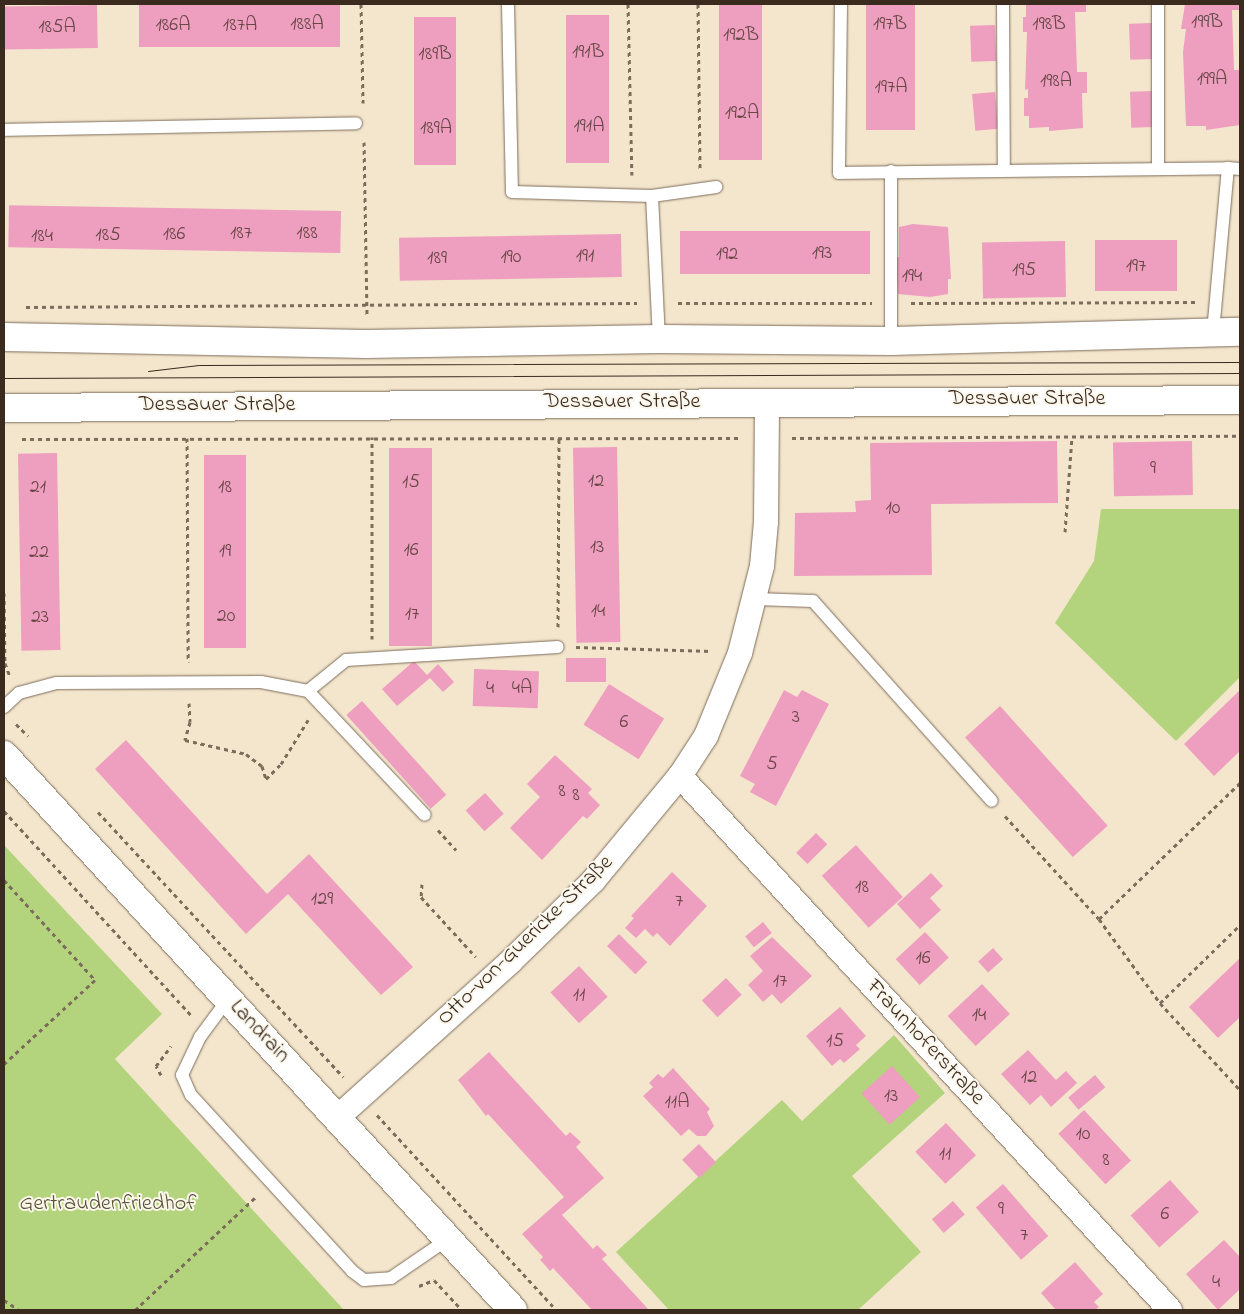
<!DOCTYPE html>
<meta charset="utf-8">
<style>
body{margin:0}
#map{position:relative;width:1244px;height:1314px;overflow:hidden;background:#f4e6cd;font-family:"Indie Flower",sans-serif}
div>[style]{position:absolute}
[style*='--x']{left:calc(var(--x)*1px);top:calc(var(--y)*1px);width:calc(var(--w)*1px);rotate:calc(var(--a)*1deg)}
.green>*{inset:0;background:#b3d47c}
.building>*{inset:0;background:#ee9ebf;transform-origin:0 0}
.path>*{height:3px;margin-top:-1.5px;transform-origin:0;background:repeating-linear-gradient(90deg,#7c6c5b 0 4px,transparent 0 8px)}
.roads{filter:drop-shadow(0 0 1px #7c6c5b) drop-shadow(0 0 1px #7c6c5b)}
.service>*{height:12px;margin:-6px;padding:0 6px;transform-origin:6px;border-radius:6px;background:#fff}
.minor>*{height:24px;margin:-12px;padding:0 12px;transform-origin:12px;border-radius:12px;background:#fff}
.tertiary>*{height:28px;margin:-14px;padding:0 14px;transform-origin:14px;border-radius:14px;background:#fff}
.secondary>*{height:28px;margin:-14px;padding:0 14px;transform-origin:14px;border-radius:14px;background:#fff}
.tram>*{height:1px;margin:-0.5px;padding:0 0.5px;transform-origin:0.5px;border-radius:0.5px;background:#3b2a1e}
span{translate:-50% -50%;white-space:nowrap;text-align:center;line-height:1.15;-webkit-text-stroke:4px #fbf7ec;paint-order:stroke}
.number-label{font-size:20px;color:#684746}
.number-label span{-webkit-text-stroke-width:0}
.street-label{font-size:22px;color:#3b2a1e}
.park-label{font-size:22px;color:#595436}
.frame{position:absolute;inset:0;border:5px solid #3b2a1e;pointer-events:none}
</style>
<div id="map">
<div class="green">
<div style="clip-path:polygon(1101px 509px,1240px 509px,1240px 677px,1176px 741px,1055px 623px,1094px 561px)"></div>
<div style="clip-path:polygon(4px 845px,162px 1014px,115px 1059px,344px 1310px,4px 1310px)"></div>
<div style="clip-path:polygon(894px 1035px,945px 1093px,852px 1176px,921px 1252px,858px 1310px,669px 1310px,616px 1252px,782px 1100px,802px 1121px)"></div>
</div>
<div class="building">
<div style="left:139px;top:4px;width:201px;height:43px"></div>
<div style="left:719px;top:4px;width:43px;height:156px"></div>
<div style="left:866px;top:4px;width:49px;height:126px"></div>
<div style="clip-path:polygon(1026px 4px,1086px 4px,1086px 12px,1075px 12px,1077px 72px,1087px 72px,1087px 93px,1082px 93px,1083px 128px,1049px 131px,1049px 127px,1029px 128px,1029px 116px,1024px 116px,1024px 98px,1028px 98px,1028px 89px,1025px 90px,1027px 32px,1023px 32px,1023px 17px,1026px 17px)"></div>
<div style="clip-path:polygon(1185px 4px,1240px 4px,1240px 10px,1232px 10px,1234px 70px,1240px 70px,1240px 125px,1206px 130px,1206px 126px,1186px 126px,1183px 52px,1186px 29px,1181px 29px)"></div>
<div style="left:97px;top:5px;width:43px;height:93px;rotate:89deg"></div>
<div style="left:566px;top:15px;width:43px;height:148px"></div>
<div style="left:414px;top:17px;width:42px;height:148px"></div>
<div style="left:1153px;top:23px;width:36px;height:24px;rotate:88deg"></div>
<div style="left:995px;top:25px;width:36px;height:25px;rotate:88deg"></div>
<div style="left:1153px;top:91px;width:36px;height:23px;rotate:88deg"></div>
<div style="left:995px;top:92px;width:37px;height:23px;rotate:85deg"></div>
<div style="left:341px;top:211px;width:42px;height:332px;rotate:91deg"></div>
<div style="clip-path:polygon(913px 224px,948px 227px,951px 279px,948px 279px,948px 294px,930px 297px,898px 294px,896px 257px,899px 257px,899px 227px)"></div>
<div style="left:870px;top:231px;width:43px;height:190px;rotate:90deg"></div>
<div style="left:621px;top:234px;width:43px;height:222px;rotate:89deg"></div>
<div style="left:1177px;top:240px;width:51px;height:82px;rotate:90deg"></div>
<div style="left:1065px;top:241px;width:56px;height:83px;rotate:89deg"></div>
<div style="clip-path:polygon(1057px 441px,1058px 503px,931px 504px,932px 575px,794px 576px,795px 513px,856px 512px,855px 501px,871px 500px,870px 443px)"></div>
<div style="left:1192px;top:441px;width:54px;height:79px;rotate:89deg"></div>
<div style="left:617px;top:447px;width:195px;height:44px;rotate:89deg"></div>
<div style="left:389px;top:448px;width:43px;height:198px"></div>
<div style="left:57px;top:453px;width:197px;height:39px;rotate:89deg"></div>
<div style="left:204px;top:455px;width:42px;height:193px"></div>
<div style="left:566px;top:658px;width:40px;height:24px"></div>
<div style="clip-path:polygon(414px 661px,427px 675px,438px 664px,454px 682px,443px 692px,430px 678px,397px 706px,382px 689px)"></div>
<div style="left:474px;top:669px;width:65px;height:37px;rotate:2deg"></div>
<div style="left:609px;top:684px;width:65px;height:48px;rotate:32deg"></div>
<div style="clip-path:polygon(784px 690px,797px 697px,802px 690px,829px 704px,776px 806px,750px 792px,755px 784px,740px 776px)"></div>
<div style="clip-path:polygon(1240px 690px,1240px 751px,1214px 776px,1184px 744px)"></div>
<div style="left:362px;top:701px;width:126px;height:21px;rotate:48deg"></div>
<div style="left:1000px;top:706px;width:161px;height:47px;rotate:48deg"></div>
<div style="clip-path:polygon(126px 740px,267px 894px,309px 854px,413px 967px,381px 995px,288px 894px,246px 934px,95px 769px)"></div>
<div style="clip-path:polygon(555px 755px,592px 789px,588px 793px,600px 805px,587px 819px,583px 816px,542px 860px,510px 828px,540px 797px,527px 784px)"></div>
<div style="left:485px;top:793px;width:28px;height:26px;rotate:48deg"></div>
<div style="left:816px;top:833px;width:16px;height:28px;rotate:45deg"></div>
<div style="left:856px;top:845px;width:70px;height:46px;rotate:48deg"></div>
<div style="clip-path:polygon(672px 872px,707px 906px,670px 946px,657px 933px,653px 937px,645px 929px,636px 938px,625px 928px,634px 918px,631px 916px)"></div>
<div style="clip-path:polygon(931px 873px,943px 886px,930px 898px,941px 910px,920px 929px,897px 904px)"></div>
<div style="left:763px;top:922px;width:14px;height:23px;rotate:51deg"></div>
<div style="left:925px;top:932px;width:35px;height:40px;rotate:47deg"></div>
<div style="left:619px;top:934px;width:40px;height:17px;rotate:45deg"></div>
<div style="clip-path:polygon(772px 937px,812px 976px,781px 1004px,772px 994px,763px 1002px,748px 985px,763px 971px,750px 956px)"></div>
<div style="left:993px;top:948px;width:15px;height:20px;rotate:48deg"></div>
<div style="clip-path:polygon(1240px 958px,1240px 1017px,1218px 1038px,1189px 1007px)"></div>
<div style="left:579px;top:966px;width:42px;height:39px;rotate:47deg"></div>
<div style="left:726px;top:978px;width:23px;height:33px;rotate:47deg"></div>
<div style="left:982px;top:984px;width:41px;height:47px;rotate:47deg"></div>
<div style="clip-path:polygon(840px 1007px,866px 1036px,856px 1045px,860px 1049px,844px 1063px,840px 1059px,832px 1066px,806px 1036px)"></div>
<div style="clip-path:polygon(1028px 1050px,1056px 1080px,1066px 1071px,1077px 1083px,1051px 1107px,1041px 1095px,1030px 1105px,1001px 1074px)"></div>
<div style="clip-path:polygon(489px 1052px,566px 1136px,570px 1132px,581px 1142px,576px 1147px,604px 1178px,562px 1215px,593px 1249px,597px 1245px,607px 1255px,602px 1259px,649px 1310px,592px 1310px,553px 1268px,550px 1271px,544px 1264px,540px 1260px,543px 1257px,522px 1234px,564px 1197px,488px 1114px,486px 1116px,458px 1080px)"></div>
<div style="left:892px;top:1066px;width:42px;height:41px;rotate:48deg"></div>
<div style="clip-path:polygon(673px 1068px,710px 1109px,707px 1112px,714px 1126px,706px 1136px,697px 1136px,689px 1129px,681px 1136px,643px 1096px,653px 1087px,649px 1083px,658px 1074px,663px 1078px)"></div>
<div style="left:1095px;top:1075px;width:16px;height:35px;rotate:50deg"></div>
<div style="left:1084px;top:1110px;width:69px;height:35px;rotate:47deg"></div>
<div style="left:946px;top:1123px;width:44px;height:42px;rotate:47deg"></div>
<div style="left:699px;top:1144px;width:25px;height:23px;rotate:47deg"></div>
<div style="left:1170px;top:1180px;width:43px;height:53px;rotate:48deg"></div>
<div style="left:1003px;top:1184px;width:69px;height:36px;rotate:49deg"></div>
<div style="left:953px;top:1201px;width:18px;height:28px;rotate:49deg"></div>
<div style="clip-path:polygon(1224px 1240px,1240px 1257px,1240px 1289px,1218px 1310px,1186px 1274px)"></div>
<div style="clip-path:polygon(1075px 1262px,1103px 1294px,1094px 1302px,1099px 1307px,1095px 1310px,1056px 1310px,1041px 1293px)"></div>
</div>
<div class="path">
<div style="--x:361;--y:4;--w:99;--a:88.8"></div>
<div style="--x:628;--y:4;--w:171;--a:88.7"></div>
<div style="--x:698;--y:4;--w:165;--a:89.3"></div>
<div style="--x:364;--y:142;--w:174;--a:89"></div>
<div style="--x:678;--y:303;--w:194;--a:0"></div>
<div style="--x:911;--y:303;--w:284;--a:-0.2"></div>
<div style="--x:26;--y:307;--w:611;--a:-0.38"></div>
<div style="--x:187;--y:438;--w:224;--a:89.7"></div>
<div style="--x:792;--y:438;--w:448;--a:-0.3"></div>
<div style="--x:22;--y:439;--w:719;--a:-0.08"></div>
<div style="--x:1065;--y:532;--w:95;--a:-85.8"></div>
<div style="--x:4;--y:593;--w:70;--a:89.2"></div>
<div style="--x:5;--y:663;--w:15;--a:70"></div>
<div style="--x:558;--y:627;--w:190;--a:-89.7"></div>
<div style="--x:372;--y:639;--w:202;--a:-90"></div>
<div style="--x:576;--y:647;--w:136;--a:1.7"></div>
<div style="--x:189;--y:703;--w:19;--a:87"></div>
<div style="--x:190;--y:722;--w:19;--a:106"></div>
<div style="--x:185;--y:740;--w:63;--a:12.9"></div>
<div style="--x:246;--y:754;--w:20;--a:37"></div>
<div style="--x:262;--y:766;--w:14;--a:73"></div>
<div style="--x:266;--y:779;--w:21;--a:-45"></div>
<div style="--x:281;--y:764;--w:52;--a:-58.5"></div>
<div style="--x:16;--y:724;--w:17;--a:45"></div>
<div style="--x:4;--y:811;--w:277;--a:47.5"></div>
<div style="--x:98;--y:812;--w:361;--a:47.2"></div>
<div style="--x:1005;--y:816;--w:139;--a:47.6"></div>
<div style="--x:1099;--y:919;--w:104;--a:54"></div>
<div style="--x:1160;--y:1003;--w:118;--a:47.4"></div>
<div style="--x:438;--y:830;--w:27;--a:48"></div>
<div style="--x:4;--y:880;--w:135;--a:47.7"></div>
<div style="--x:95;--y:980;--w:124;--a:137.3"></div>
<div style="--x:422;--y:884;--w:13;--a:94"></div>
<div style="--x:421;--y:897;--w:81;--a:47.5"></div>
<div style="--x:1099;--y:919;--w:196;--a:-44"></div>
<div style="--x:1160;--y:1003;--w:112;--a:-44.3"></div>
<div style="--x:161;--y:1075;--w:10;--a:-119"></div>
<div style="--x:156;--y:1066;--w:25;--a:-53"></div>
<div style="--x:377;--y:1115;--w:265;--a:47.4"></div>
<div style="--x:419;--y:1286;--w:16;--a:-22"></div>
<div style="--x:434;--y:1280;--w:41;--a:47"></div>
<div style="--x:4;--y:1300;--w:18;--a:34"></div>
<div style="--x:135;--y:1310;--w:167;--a:-43.1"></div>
</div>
<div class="roads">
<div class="service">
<div style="--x:508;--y:4;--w:188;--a:88.8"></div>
<div style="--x:512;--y:192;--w:140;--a:1.6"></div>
<div style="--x:652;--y:196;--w:65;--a:-8"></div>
<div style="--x:841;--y:4;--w:169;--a:90.7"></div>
<div style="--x:839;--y:173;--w:389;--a:-0.7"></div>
<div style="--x:1003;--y:4;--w:166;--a:89.7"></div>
<div style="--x:1158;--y:4;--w:164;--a:90"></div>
<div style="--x:4;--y:130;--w:352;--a:-1.1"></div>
<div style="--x:652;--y:196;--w:143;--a:87.2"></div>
<div style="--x:1213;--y:332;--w:165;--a:-84.8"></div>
<div style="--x:1228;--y:168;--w:12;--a:5"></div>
<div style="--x:891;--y:341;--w:170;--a:-90"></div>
<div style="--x:755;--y:599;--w:58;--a:2"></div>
<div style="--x:813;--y:601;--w:268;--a:48.2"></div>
<div style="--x:308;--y:691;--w:49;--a:-39.2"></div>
<div style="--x:346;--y:660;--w:212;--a:-3.5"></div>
<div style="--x:4;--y:707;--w:21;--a:-43"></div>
<div style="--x:19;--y:693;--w:39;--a:-15"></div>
<div style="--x:57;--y:683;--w:204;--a:-0.3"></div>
<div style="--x:261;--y:682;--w:48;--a:10.8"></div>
<div style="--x:308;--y:691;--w:170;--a:46.7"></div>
<div style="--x:228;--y:999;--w:47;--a:126.4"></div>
<div style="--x:200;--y:1037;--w:42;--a:115.3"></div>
<div style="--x:182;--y:1075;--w:22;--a:66"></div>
<div style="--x:191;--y:1095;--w:239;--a:47.5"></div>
<div style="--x:352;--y:1271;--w:15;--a:37"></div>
<div style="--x:364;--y:1280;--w:27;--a:-4"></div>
<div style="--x:391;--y:1278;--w:69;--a:-34.4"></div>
</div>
<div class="minor">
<div style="--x:680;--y:776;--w:725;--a:47.46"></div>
<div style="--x:338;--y:1117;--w:232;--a:-42"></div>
<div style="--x:510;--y:962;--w:116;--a:-44.3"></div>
<div style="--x:593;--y:881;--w:136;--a:-50.4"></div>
<div style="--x:680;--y:776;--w:48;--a:-57"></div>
<div style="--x:706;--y:736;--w:90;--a:-67.7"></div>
<div style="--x:740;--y:653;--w:90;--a:-75.8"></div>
<div style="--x:762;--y:566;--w:44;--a:-84.8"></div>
<div style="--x:766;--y:522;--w:120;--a:-89.5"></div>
</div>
<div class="tertiary">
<div style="--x:4;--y:755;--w:753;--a:47.48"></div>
</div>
<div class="secondary">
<div style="--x:4;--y:337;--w:362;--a:1.1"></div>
<div style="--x:366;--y:344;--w:293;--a:-1"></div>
<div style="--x:659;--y:339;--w:232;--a:0.5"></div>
<div style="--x:891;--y:341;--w:349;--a:-1.5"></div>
<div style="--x:4;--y:408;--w:1236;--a:-0.37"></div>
</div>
</div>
<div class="tram">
<div style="--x:148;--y:371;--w:51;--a:-6.7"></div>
<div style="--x:199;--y:365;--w:1041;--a:-0.17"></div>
<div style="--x:4;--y:378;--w:1236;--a:-0.23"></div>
</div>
<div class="number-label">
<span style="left:1207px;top:22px">199B</span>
<span style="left:307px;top:24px">188A</span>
<span style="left:890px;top:24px">197B</span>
<span style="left:1049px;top:24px">198B</span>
<span style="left:173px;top:25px">186A</span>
<span style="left:240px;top:25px">187A</span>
<span style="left:57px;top:27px">185A</span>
<span style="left:741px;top:35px">192B</span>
<span style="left:588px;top:52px">191B</span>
<span style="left:435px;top:54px">189B</span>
<span style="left:1212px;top:79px">199A</span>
<span style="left:1056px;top:81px">198A</span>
<span style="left:891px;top:87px">197A</span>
<span style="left:742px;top:113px">192A</span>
<span style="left:589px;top:126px">191A</span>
<span style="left:436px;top:128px">189A</span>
<span style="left:241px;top:233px">187</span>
<span style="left:307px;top:233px">188</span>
<span style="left:174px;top:234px">186</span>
<span style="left:108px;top:235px">185</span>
<span style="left:42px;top:236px">184</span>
<span style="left:822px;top:253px">193</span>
<span style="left:727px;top:254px">192</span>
<span style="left:585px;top:256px">191</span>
<span style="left:511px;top:257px">190</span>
<span style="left:437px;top:258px">189</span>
<span style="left:1136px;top:266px">197</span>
<span style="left:1024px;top:270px">195</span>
<span style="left:912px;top:276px">194</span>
<span style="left:1153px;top:468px">9</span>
<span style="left:596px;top:481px">12</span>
<span style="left:411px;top:482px">15</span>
<span style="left:38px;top:487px">21</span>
<span style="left:225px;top:487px">18</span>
<span style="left:893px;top:508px">10</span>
<span style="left:597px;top:547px">13</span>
<span style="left:411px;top:550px">16</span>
<span style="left:225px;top:551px">19</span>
<span style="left:39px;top:552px">22</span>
<span style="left:598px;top:611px">14</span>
<span style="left:412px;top:614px">17</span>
<span style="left:226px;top:616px">20</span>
<span style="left:40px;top:617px">23</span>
<span style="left:490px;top:688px">4</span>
<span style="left:522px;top:688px">4A</span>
<span style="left:796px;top:717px">3</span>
<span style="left:624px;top:722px">6</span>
<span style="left:772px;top:764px">5</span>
<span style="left:562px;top:791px">8</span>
<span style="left:576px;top:795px">8</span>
<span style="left:862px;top:887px">18</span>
<span style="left:322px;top:899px">129</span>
<span style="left:679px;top:901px">7</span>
<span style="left:923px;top:958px">16</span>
<span style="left:780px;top:981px">17</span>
<span style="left:579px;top:995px">11</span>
<span style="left:979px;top:1015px">14</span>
<span style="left:835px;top:1041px">15</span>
<span style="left:1029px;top:1077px">12</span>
<span style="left:891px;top:1096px">13</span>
<span style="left:677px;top:1102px">11A</span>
<span style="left:1083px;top:1134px">10</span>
<span style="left:945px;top:1154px">11</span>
<span style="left:1106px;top:1160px">8</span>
<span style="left:1001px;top:1209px">9</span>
<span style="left:1165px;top:1214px">6</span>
<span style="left:1024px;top:1235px">7</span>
<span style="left:1216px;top:1282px">4</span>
</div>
<div class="street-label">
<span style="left:1027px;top:400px">Dessauer Straße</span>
<span style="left:622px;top:403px">Dessauer Straße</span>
<span style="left:217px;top:406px">Dessauer Straße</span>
<span style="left:526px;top:941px;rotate:-44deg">Otto-von-Guericke-Straße</span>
<span style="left:259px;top:1032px;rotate:47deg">Landrain</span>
<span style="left:925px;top:1043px;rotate:47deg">Fraunhoferstraße</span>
</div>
<div class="park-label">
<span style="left:108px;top:1205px">Gertraudenfriedhof</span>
</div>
<div class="frame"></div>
</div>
